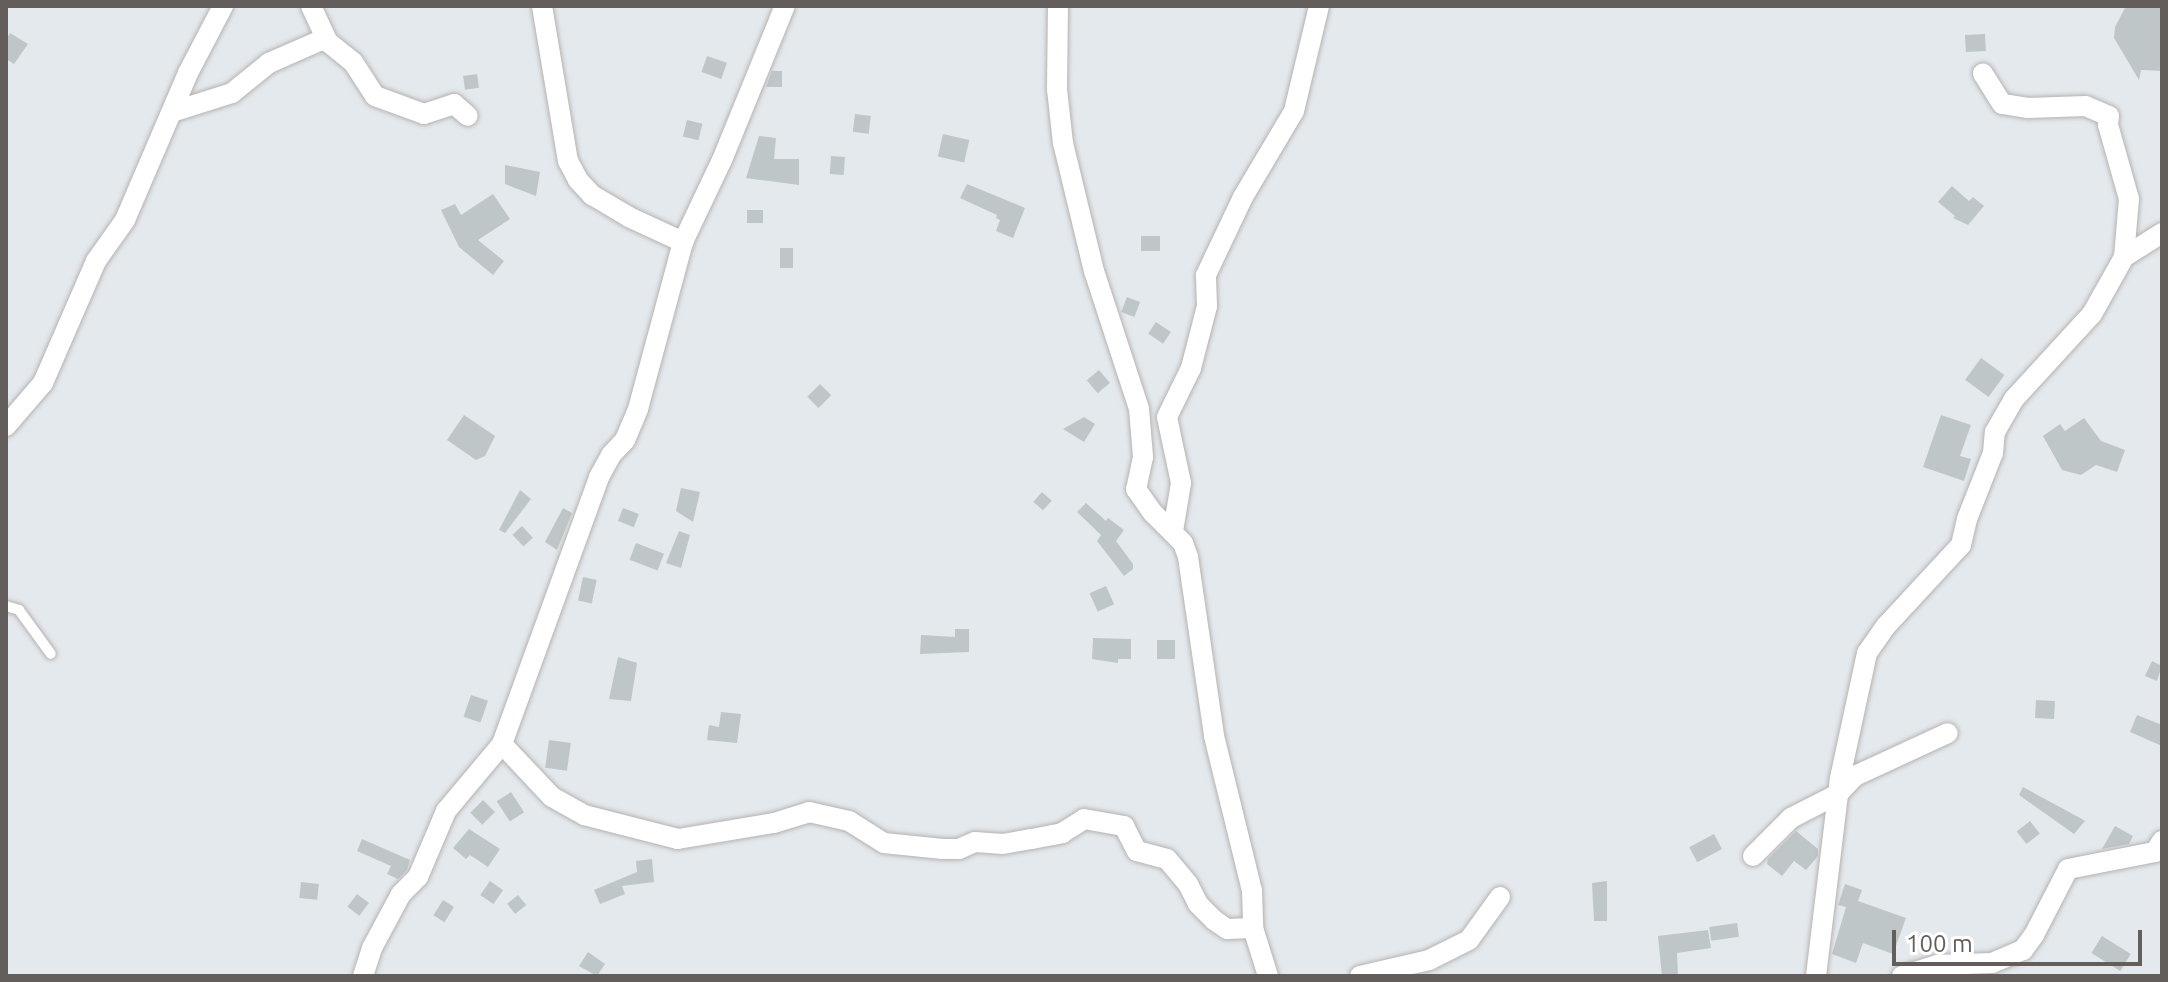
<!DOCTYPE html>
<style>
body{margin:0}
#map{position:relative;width:2168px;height:982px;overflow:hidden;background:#e3e9ed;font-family:Ubuntu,sans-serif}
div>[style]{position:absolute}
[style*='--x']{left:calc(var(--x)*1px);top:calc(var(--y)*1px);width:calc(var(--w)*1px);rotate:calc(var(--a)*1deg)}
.building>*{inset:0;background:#bfc6c8;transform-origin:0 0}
.roads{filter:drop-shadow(0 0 2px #b7b2b0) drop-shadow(0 0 2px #b7b2b0)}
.lane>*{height:10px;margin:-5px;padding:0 5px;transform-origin:5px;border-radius:5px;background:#fff}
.street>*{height:20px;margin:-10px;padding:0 10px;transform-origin:10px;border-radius:10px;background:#fff}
span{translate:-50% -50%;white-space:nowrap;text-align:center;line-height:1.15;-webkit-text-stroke:8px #fff;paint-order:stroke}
.frame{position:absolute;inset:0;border:8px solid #635d5b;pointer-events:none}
.scale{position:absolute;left:1892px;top:930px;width:250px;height:36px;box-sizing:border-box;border:4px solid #635d5b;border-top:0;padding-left:10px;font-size:24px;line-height:28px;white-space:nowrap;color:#635d5b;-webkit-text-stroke:6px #fff;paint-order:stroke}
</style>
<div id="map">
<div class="building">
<div style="clip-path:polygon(2126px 6px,2162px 6px,2162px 71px,2141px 70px,2139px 80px,2114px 38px,2115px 27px)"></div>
<div style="clip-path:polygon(10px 33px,28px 44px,14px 64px,6px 59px,6px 40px)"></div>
<div style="left:1985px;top:34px;width:17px;height:20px;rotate:87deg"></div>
<div style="left:707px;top:56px;width:21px;height:17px;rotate:19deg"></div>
<div style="clip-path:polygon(772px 71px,782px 71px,782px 87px,766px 87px)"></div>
<div style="left:477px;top:74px;width:14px;height:14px;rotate:82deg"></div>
<div style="left:855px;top:114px;width:16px;height:18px;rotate:7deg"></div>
<div style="left:687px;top:120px;width:16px;height:17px;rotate:14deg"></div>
<div style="left:943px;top:134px;width:27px;height:23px;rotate:13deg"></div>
<div style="clip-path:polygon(759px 136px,776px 138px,774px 159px,799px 159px,799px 185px,746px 178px)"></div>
<div style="left:831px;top:156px;width:14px;height:18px;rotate:4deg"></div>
<div style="clip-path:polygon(505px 165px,540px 172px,536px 196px,505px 184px)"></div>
<div style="clip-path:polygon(967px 184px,1025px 208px,1013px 238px,996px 231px,1000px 220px,996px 218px,997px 215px,960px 198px)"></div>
<div style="clip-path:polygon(1952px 186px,1969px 201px,1973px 197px,1984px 206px,1968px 225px,1953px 218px,1955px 216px,1938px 202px)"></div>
<div style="clip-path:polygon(493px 194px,510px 219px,478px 240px,504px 261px,493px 275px,459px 247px,441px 210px,455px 204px,461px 215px)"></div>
<div style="left:747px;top:210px;width:16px;height:13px"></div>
<div style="left:1141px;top:236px;width:19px;height:15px"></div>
<div style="left:780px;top:248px;width:13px;height:20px"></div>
<div style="left:1127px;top:297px;width:14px;height:16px;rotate:21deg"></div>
<div style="left:1156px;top:322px;width:18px;height:14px;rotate:34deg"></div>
<div style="left:1981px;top:358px;width:29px;height:27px;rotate:36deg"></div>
<div style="left:1099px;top:370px;width:17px;height:16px;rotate:50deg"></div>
<div style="left:820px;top:384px;width:16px;height:18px;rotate:45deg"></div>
<div style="clip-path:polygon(464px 415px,495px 436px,485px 456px,476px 460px,447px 440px)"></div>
<div style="clip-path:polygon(1941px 415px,1971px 425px,1960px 456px,1971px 459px,1964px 481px,1923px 467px)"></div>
<div style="clip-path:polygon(1084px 417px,1095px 424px,1084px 442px,1063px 429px)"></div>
<div style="clip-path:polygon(2084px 418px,2101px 441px,2125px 450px,2117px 472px,2096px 465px,2081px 475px,2062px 470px,2043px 436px,2060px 424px,2065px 431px)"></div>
<div style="clip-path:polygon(681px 488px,700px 492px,693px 522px,676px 511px)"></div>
<div style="clip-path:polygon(520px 490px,531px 499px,505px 533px,499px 530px)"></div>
<div style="left:1042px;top:492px;width:13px;height:13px;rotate:42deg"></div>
<div style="clip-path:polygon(1086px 503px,1106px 521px,1108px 518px,1124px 530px,1116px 541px,1133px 564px,1133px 569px,1124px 576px,1097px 541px,1101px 535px,1077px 512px)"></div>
<div style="clip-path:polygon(563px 508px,572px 513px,557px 550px,545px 542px)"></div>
<div style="left:623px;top:508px;width:17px;height:14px;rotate:21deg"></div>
<div style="left:522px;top:526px;width:16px;height:13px;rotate:47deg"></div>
<div style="clip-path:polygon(679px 531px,690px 535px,681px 568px,666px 563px)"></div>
<div style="left:636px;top:543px;width:30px;height:18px;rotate:21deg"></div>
<div style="left:583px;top:577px;width:14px;height:24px;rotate:12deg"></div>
<div style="left:1106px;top:586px;width:20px;height:18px;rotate:66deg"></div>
<div style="clip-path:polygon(955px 629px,969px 629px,969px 652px,920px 654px,921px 635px,955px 637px)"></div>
<div style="clip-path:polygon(1093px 638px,1131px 639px,1131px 659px,1118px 659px,1118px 663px,1092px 659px)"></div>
<div style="left:1157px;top:640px;width:18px;height:19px"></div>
<div style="clip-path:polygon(618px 657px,637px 663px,631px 701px,609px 699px)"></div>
<div style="clip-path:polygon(2152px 661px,2162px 666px,2157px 681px,2145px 676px)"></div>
<div style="left:471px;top:695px;width:18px;height:23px;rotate:19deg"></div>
<div style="left:2036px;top:700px;width:19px;height:18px;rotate:3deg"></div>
<div style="clip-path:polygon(721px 712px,741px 714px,737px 743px,707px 740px,709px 725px,719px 727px)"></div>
<div style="clip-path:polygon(2137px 715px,2162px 725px,2162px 746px,2130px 732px)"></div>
<div style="left:549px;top:740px;width:22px;height:28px;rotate:8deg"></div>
<div style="clip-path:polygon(2023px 787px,2082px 819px,2085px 821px,2074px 834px,2019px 795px)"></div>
<div style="left:511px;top:792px;width:24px;height:17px;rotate:57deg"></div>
<div style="left:483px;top:800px;width:17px;height:18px;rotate:45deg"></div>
<div style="left:2030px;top:821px;width:16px;height:17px;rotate:52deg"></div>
<div style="clip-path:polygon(2115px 826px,2133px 836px,2129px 844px,2102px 849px)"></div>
<div style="clip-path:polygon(469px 829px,500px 849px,488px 867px,470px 855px,466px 859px,453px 848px)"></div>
<div style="clip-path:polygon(1796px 831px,1818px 849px,1818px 856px,1806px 870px,1794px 861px,1782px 876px,1767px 864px,1768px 859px)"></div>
<div style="left:1714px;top:834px;width:17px;height:28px;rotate:62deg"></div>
<div style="clip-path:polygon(362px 839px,410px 860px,407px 870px,398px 879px,387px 874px,391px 866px,357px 851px)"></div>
<div style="clip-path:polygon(652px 859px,654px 882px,622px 886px,625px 894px,600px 904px,594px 890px,637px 872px,636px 861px)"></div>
<div style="left:490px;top:881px;width:16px;height:17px;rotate:35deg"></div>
<div style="clip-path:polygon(1607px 881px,1607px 921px,1594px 921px,1592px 883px)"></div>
<div style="left:301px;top:882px;width:18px;height:16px;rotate:6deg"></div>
<div style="clip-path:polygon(1845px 884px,1862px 890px,1858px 901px,1906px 918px,1893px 954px,1863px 943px,1856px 963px,1832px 954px,1846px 907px,1838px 905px)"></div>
<div style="left:357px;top:894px;width:15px;height:16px;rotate:37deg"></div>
<div style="left:518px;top:895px;width:13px;height:14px;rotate:51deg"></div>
<div style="left:443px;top:900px;width:13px;height:18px;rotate:32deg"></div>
<div style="left:1737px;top:923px;width:14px;height:28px;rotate:82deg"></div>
<div style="clip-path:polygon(1708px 930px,1711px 948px,1677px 953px,1678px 976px,1662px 976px,1658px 936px)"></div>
<div style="left:2102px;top:936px;width:34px;height:20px;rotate:32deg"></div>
<div style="clip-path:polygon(588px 952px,605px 964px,597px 976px,579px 966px)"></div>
</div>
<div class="roads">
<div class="lane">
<div style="--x:6;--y:606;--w:14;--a:17"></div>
<div style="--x:19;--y:610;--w:54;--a:54"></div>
</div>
<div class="street">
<div style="--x:311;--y:6;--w:40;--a:65"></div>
<div style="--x:328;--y:42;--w:32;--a:39"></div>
<div style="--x:353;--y:62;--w:40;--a:57.1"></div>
<div style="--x:375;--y:96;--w:52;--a:20.2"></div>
<div style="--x:424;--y:114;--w:32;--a:-18"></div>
<div style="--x:454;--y:104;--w:18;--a:41"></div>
<div style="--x:542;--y:6;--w:157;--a:80.5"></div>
<div style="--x:568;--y:161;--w:21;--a:62"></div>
<div style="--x:578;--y:180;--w:21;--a:47"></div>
<div style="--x:592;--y:195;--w:43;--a:30.7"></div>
<div style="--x:629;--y:217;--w:60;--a:24.8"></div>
<div style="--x:1058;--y:6;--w:83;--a:90.7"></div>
<div style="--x:1057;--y:89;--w:54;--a:83.7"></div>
<div style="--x:1063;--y:143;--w:132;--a:76.4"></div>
<div style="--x:1094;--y:271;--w:145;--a:71.9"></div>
<div style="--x:1139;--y:409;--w:48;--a:85.2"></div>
<div style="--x:1143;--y:457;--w:33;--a:102"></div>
<div style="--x:1136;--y:489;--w:29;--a:55"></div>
<div style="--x:1153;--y:513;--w:42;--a:45"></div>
<div style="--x:1183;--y:543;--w:15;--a:70"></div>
<div style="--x:1188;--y:557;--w:181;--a:81.7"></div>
<div style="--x:1214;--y:736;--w:160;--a:76.2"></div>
<div style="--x:1252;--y:891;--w:37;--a:88"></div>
<div style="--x:1253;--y:928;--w:50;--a:72.6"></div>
<div style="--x:172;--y:112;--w:63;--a:-17.6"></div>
<div style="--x:232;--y:93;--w:48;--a:-39"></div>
<div style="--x:269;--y:63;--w:62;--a:-23.7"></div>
<div style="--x:2124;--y:257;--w:45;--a:-32.3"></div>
<div style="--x:6;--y:426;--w:57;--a:-49.3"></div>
<div style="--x:43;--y:383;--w:133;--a:-66.5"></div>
<div style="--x:96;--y:261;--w:50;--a:-54.7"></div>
<div style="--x:125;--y:220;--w:160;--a:-66.8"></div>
<div style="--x:188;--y:73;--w:76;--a:-62.4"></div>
<div style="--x:1173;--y:531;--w:49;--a:-80.5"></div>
<div style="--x:1181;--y:483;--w:67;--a:-102"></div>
<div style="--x:1167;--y:417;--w:55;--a:-63.9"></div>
<div style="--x:1191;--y:368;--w:64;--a:-75.5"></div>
<div style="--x:1207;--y:306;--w:31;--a:-92"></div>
<div style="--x:1206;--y:275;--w:86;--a:-64.6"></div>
<div style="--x:1243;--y:197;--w:100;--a:-59.3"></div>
<div style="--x:1294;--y:111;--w:108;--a:-76.6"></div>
<div style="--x:502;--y:744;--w:73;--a:46.7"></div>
<div style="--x:552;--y:797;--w:37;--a:29"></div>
<div style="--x:584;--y:815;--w:97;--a:14.3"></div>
<div style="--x:678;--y:839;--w:97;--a:-9.5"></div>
<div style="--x:774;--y:823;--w:37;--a:-17"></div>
<div style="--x:809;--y:812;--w:41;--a:12.7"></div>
<div style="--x:849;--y:821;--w:41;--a:32.2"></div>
<div style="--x:884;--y:843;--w:59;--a:5.8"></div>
<div style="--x:943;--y:849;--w:16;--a:0"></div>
<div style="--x:959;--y:849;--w:17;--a:-24"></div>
<div style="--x:975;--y:842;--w:28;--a:4"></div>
<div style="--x:1003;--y:844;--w:29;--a:-10"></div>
<div style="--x:1032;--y:839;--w:31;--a:-11"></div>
<div style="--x:1062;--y:833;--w:26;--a:-32"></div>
<div style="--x:1084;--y:819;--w:41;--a:9.9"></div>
<div style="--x:1124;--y:826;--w:28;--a:63"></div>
<div style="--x:1137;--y:851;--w:31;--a:15"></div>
<div style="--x:1167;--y:859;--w:33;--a:50"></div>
<div style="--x:1188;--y:884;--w:22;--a:63"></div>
<div style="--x:1198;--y:904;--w:23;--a:45"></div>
<div style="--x:1214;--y:920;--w:16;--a:35"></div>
<div style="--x:1227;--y:929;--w:26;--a:-2"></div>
<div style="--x:1753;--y:856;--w:54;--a:-45"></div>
<div style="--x:1791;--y:818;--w:53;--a:-27.1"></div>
<div style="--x:1838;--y:794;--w:25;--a:-47"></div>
<div style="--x:1855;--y:776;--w:102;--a:-24.8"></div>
<div style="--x:363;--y:976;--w:29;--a:-72"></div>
<div style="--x:372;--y:948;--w:61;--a:-61.8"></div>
<div style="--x:401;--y:894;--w:24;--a:-45"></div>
<div style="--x:418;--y:877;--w:72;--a:-67"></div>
<div style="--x:446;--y:811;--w:87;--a:-50.1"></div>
<div style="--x:502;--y:744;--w:284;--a:-70"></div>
<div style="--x:599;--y:477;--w:25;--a:-61"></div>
<div style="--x:611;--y:455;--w:21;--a:-47"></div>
<div style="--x:625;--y:440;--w:34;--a:-67"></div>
<div style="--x:638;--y:409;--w:173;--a:-74.9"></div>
<div style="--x:683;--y:242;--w:91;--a:-64.6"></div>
<div style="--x:722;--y:160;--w:166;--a:-67.8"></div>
<div style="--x:1360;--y:976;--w:71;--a:-13.1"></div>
<div style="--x:1429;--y:960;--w:45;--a:-26.6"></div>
<div style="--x:1469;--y:940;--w:53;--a:-54.2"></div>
<div style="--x:1816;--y:976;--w:199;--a:-83.1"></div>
<div style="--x:1840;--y:778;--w:128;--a:-77.8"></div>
<div style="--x:1867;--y:653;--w:33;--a:-55"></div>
<div style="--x:1886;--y:626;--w:110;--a:-47.2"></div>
<div style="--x:1961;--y:545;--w:27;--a:-77"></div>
<div style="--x:1967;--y:519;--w:71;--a:-68.5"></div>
<div style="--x:1993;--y:453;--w:21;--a:-85"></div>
<div style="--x:1995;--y:432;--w:38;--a:-60"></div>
<div style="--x:2014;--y:399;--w:115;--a:-47.5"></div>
<div style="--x:2092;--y:314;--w:65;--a:-60.7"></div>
<div style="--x:2124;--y:257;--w:58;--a:-85.1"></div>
<div style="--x:2129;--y:199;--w:77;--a:-105.8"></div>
<div style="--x:2108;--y:125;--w:9;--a:-84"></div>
<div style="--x:2109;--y:116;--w:25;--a:-157"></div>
<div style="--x:2086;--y:106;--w:58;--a:178"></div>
<div style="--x:2028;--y:108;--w:26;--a:-171"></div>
<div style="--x:2002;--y:104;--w:36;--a:-122"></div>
<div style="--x:1902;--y:976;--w:37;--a:-17"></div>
<div style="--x:1937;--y:965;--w:55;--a:-2.1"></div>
<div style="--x:1992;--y:963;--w:34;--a:-23"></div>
<div style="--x:2023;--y:950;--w:19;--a:-54"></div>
<div style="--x:2034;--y:935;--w:74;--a:-62.7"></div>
<div style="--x:2068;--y:869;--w:89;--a:-11.1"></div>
<div style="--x:2155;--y:852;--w:13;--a:-58"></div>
</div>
</div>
<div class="frame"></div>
<div class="scale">100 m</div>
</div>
